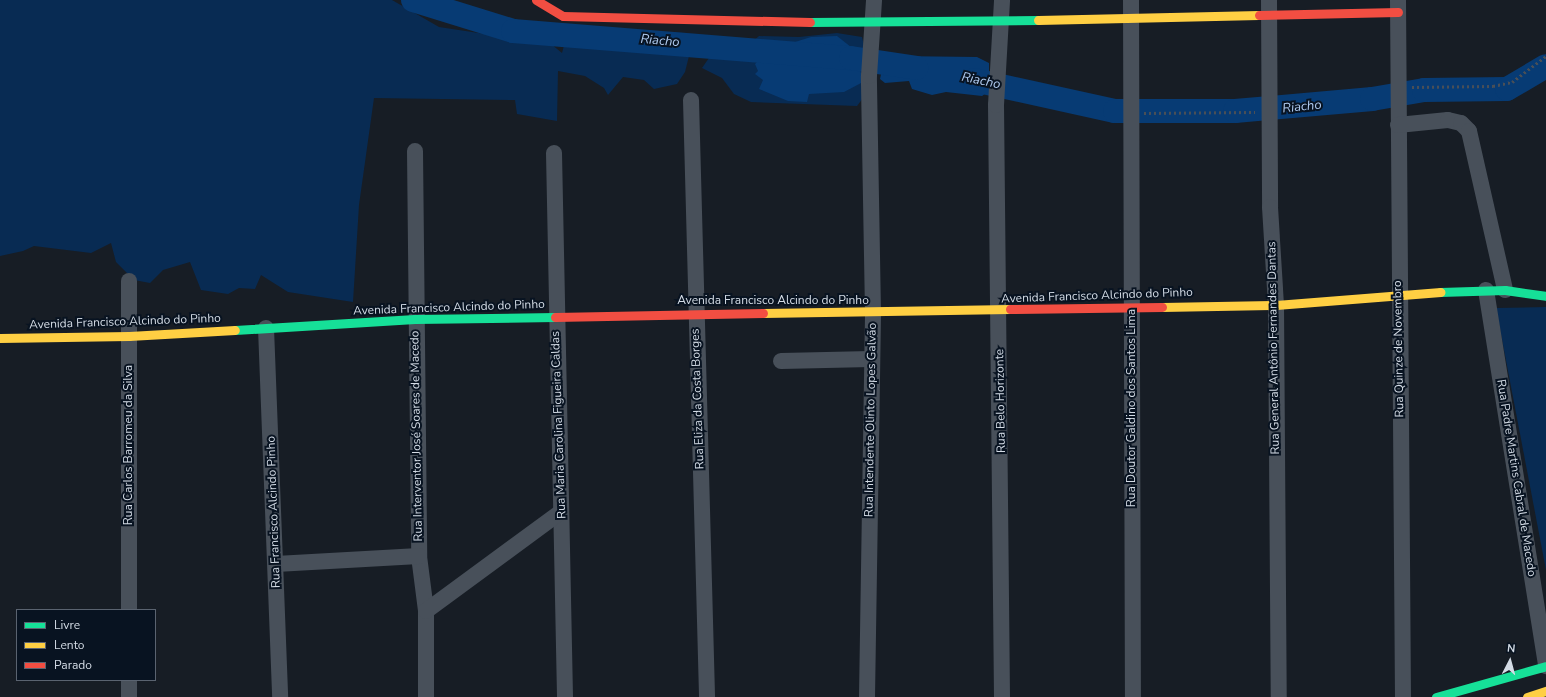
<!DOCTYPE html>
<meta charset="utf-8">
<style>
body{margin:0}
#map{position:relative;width:1546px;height:697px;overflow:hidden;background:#171d25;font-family:"Nunito Sans",sans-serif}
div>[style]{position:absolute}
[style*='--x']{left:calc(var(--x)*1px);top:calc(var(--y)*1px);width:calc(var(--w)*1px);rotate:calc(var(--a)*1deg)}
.green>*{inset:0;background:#082b53}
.water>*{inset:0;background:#073b74}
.river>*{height:24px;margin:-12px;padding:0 12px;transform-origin:12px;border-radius:12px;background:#073b74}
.path>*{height:2.5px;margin-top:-1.25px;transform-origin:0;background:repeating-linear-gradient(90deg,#494f57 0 2px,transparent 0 5px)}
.street>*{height:16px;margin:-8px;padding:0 8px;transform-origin:8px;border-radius:8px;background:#48505a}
.fast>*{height:9px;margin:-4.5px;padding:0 4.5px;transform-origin:4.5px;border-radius:4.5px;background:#16e098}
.slow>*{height:9px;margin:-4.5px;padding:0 4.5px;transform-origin:4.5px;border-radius:4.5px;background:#ffcf43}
.jam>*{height:9px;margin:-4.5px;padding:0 4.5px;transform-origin:4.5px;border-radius:4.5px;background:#f24e42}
span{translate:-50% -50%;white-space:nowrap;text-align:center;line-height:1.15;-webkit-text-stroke:4px #081321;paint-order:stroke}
.street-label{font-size:12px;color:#d4dce6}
.water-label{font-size:13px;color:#b0cbf0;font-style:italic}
.legend{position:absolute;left:16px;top:609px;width:140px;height:72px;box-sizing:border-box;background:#081321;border:1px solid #5a6370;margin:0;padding:5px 7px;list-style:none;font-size:12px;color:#d4dce6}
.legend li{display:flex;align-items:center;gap:8px;height:20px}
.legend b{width:20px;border:1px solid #5a6370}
.north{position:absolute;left:1490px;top:641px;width:40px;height:40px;-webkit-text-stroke:3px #081321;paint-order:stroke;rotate:6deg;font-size:11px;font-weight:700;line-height:16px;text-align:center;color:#d4dce6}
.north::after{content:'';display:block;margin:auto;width:14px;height:18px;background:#d4dce6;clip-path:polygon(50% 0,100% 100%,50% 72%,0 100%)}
</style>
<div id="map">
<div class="green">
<div style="clip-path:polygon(0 0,392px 0,439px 27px,551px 44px,562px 53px,569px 27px,686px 33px,689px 56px,685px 72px,677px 84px,654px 89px,644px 80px,623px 77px,608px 95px,604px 88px,585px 76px,558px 71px,557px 121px,517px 114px,515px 100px,374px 98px,359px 205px,353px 302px,288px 292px,261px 275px,255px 289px,239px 288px,228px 294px,201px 290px,190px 262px,163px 270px,150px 283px,134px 280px,116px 262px,111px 243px,91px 253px,34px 246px,23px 251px,0 256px)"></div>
<div style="clip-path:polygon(837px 33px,862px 37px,865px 49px,866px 94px,857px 106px,751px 102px,734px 94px,722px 78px,702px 68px,711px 55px,736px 56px,759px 36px,799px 37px)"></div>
<div style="clip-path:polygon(1546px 307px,1546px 570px,1496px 308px)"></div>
</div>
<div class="water">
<div style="clip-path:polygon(837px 36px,856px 51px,863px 82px,844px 92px,809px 94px,807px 102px,788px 101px,759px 89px,763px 80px,755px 74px,758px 71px,755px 64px,766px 54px,795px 47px,795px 42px,811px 37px)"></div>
<div style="clip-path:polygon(895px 56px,977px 57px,989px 63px,989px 91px,982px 96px,946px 92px,932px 95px,912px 89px,909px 81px,885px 83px,880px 79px,884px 60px)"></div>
</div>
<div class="river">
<div style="--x:413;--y:0;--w:105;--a:17.2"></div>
<div style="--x:513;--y:31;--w:339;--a:4.6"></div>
<div style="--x:851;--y:58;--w:66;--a:8.7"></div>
<div style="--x:974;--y:80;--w:144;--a:12.4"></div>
<div style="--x:1115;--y:111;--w:120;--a:0"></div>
<div style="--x:1235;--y:111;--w:138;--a:-5"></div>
<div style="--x:1372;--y:99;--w:53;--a:-9.8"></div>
<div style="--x:1424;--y:90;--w:83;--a:-0.7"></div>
<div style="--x:1507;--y:89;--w:45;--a:-30.5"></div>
</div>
<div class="path">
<div style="--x:1412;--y:87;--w:81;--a:-0.7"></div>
<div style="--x:1493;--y:86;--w:19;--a:-12"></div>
<div style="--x:1512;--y:82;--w:43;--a:-37.4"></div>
<div style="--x:1144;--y:113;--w:111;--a:-0.5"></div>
</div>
<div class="street">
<div style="--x:1131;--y:0;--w:697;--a:89.84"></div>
<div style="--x:1269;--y:0;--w:207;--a:89.7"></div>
<div style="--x:1270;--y:207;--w:98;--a:86.5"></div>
<div style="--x:1276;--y:305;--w:392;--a:89.6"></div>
<div style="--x:1398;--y:0;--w:697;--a:89.59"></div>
<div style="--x:691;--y:100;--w:597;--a:88.46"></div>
<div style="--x:1398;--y:125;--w:50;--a:-5.7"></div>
<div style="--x:1448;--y:120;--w:13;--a:13"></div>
<div style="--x:1461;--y:123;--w:11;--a:45"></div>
<div style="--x:1469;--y:131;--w:163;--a:77.2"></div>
<div style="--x:415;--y:151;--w:405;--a:89.4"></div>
<div style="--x:419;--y:556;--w:55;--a:82.7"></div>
<div style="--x:426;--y:611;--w:86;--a:90"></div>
<div style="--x:554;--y:153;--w:544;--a:88.84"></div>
<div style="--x:1486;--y:290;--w:381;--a:80.9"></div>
<div style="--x:266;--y:328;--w:369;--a:87.8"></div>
<div style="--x:781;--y:361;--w:90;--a:-1.3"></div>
<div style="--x:276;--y:564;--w:143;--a:-3.2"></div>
<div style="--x:129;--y:610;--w:329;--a:-90"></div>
<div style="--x:426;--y:611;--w:167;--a:-36.3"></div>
<div style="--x:129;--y:697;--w:17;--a:-90"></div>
<div style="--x:867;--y:697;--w:384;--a:-89.1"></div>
<div style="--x:873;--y:313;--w:237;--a:-91"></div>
<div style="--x:869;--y:76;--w:76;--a:-86.2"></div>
<div style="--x:1002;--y:697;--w:592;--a:-90.58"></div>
<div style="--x:996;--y:105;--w:105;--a:-86.7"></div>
</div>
<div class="fast">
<div style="--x:810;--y:22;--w:228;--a:-0.5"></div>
<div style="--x:1440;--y:292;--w:65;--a:-1.8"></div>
<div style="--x:1505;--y:290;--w:41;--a:8.3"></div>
<div style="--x:235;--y:330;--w:180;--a:-3.5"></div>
<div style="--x:415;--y:319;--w:140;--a:-0.8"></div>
<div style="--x:1436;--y:697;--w:114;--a:-15.7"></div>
</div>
<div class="slow">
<div style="--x:1038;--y:20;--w:221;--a:-1.3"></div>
<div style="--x:1162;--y:307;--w:114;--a:-1"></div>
<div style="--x:1276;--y:305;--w:165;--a:-4.5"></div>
<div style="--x:763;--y:313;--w:247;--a:-0.9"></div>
<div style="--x:0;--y:338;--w:129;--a:-0.9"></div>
<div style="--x:129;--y:336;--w:106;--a:-3.2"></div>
<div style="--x:1527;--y:697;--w:20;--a:-18"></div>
</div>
<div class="jam">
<div style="--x:536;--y:0;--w:31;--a:31"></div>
<div style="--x:563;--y:16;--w:247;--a:1.4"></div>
<div style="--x:1259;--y:15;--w:139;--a:-1.2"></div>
<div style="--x:1010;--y:309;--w:152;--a:-0.8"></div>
<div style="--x:555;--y:317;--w:208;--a:-1.1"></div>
</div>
<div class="street-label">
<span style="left:1097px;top:296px;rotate:-2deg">Avenida Francisco Alcindo do Pinho</span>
<span style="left:773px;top:301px">Avenida Francisco Alcindo do Pinho</span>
<span style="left:449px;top:308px;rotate:-2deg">Avenida Francisco Alcindo do Pinho</span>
<span style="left:125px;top:322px;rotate:-2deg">Avenida Francisco Alcindo do Pinho</span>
<span style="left:1274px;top:348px;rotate:-91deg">Rua General Antônio Fernandes Dantas</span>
<span style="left:1399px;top:349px;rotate:-91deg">Rua Quinze de Novembro</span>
<span style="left:698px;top:399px;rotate:-92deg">Rua Eliza da Costa Borges</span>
<span style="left:1001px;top:401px;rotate:-91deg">Rua Belo Horizonte</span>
<span style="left:1132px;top:408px;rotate:-90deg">Rua Doutor Galdino dos Santos Lima</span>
<span style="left:871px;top:420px;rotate:-89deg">Rua Intendente Olinto Lopes Galvão</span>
<span style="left:559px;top:425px;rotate:-92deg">Rua Maria Carolina Figueira Caldas</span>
<span style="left:417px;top:436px;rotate:-91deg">Rua Interventor José Soares de Macedo</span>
<span style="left:129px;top:445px;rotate:-90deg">Rua Carlos Barromeu da Silva</span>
<span style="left:1516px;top:478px;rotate:81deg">Rua Padre Martins Cabral de Macedo</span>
<span style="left:274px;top:512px;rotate:-92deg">Rua Francisco Alcindo Pinho</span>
</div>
<div class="water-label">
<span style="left:660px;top:41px;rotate:5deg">Riacho</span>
<span style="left:981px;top:81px;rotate:12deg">Riacho</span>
<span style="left:1302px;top:107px;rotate:-6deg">Riacho</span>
</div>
<ul class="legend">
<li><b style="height:5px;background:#16e098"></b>Livre</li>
<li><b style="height:5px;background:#ffcf43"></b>Lento</li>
<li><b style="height:5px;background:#f24e42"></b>Parado</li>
</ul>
<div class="north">N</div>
</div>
